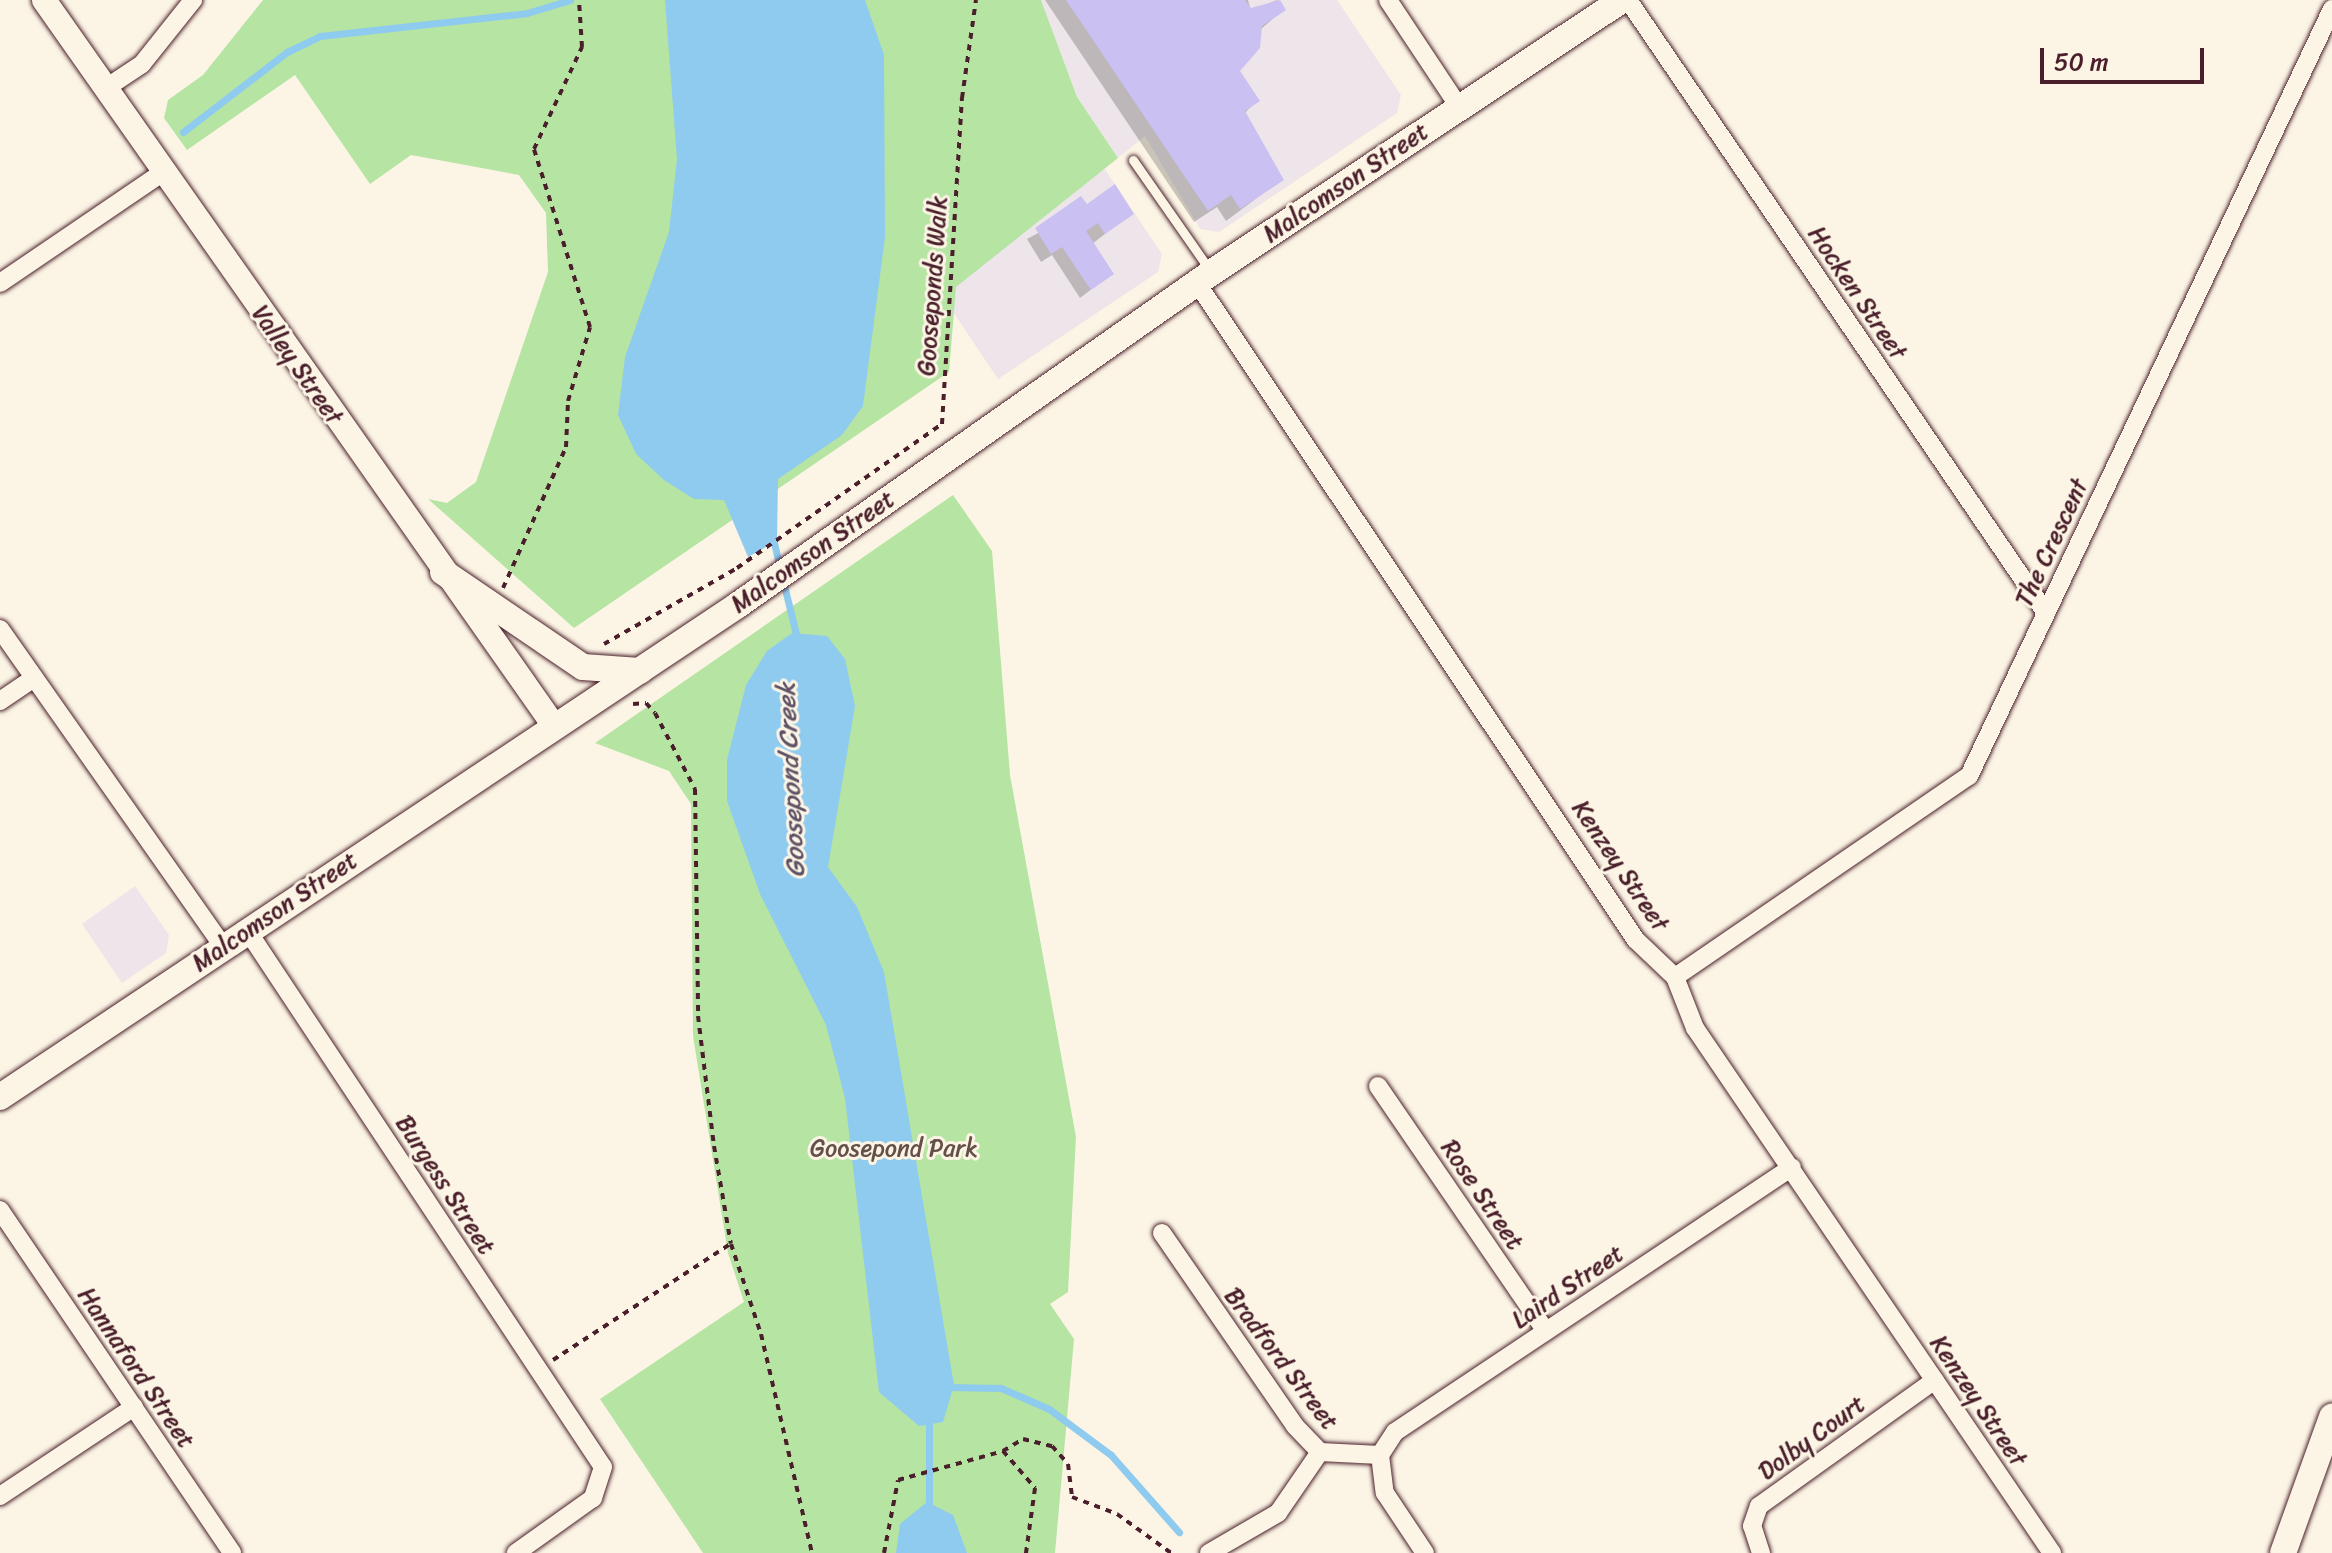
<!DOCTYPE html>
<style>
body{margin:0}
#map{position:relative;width:2332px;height:1553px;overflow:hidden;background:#fcf5e5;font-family:Sriracha,sans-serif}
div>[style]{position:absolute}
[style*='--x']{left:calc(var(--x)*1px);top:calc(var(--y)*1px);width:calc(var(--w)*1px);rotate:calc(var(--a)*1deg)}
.built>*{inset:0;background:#ede5e9}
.green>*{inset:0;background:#b5e4a3}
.water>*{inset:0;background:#8fcaef}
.shadow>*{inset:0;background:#0003}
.stream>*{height:7px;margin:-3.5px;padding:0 3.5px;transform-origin:3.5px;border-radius:3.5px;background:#8fcaef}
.building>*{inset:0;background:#cac0f2}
.path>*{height:4px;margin-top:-2px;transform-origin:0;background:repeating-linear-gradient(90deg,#4a1f2b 0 6px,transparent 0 12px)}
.roads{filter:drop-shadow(0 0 2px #4a1f2b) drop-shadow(0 0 2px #4a1f2b)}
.service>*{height:9px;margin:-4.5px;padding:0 4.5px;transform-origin:4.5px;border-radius:4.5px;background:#fcf5e5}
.minor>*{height:18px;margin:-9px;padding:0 9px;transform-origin:9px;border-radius:9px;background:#fcf5e5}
.tertiary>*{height:24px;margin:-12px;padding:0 12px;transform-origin:12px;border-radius:12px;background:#fcf5e5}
.secondary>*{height:26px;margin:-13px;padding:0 13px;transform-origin:13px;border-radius:13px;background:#fcf5e5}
span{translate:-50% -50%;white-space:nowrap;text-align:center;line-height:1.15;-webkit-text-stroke:6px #fcf5e5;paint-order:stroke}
.street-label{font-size:24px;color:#4a1f2b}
.park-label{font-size:24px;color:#655049}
.water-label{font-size:26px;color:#5f5266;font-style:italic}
.scale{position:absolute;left:2040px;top:48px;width:164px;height:36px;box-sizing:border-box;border:4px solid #4a1f2b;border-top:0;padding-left:10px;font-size:24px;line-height:28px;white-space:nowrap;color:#4a1f2b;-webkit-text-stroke:6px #fcf5e5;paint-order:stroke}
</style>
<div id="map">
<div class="built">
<div style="clip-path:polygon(1041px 0,1337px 0,1401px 95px,1397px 113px,1219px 232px,1200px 229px,1145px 136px,1118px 158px,1077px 97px)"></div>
<div style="clip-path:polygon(1104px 168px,1162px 254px,1158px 272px,998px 379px,953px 312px,955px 287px)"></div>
<div style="clip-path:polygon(135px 886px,169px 935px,166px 953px,122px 983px,82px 924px)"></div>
</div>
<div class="green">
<div style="clip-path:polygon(263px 0,1041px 0,1077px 97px,1118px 158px,956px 287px,949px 372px,574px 628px,428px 499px,447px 503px,476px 482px,548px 272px,546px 213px,519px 175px,411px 155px,370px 184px,295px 75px,187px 150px,164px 118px,168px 100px,203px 75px)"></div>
<div style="clip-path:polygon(953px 495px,992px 551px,1010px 775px,1076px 1137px,1068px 1292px,1050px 1304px,1074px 1339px,1055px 1553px,703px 1553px,600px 1399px,744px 1302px,728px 1253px,693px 1036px,691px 804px,669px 771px,595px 743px)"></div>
</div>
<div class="water">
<div style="clip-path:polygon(665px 0,865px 0,884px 55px,885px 237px,863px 406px,842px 435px,778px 479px,777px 541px,748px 557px,724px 500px,694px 499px,664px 480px,636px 454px,618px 415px,625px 357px,669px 232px,677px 159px)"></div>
<div style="clip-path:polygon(792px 633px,827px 636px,845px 659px,855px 706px,828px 867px,857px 907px,884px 972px,954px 1385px,943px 1422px,919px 1426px,879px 1392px,845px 1098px,826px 1025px,760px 894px,727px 801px,727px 760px,746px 685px,767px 651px)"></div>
<div style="clip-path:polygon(927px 1502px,953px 1515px,967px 1553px,896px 1553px,900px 1524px)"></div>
</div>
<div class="shadow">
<div style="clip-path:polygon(1045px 0,1248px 0,1251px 11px,1277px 0,1284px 9px,1260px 30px,1237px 71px,1257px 100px,1244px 114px,1281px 180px,1226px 221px,1217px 207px,1194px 222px)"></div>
<div style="clip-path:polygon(1086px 207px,1132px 213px,1092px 244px,1111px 274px,1080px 298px,1052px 255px,1041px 262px,1027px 239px)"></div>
</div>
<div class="stream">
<div style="--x:183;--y:132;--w:131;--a:-37.6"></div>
<div style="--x:287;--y:52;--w:37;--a:-26"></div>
<div style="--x:320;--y:36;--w:208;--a:-6.3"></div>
<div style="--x:527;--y:13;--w:45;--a:-16.8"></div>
<div style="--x:772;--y:534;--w:36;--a:77"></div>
<div style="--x:783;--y:581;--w:63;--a:76.2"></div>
<div style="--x:948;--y:1387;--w:53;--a:1.1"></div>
<div style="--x:1001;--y:1388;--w:52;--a:23.6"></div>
<div style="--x:1049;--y:1409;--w:77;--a:36.6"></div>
<div style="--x:1111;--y:1455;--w:103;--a:48.6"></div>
<div style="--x:929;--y:1416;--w:95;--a:90"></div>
</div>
<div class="building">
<div style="clip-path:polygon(1066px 0,1245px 0,1251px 8px,1280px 0,1286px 10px,1262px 26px,1260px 48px,1240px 71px,1260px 101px,1245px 111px,1284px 180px,1240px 209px,1231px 195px,1208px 211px)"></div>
<div style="clip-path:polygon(1115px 184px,1134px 214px,1105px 234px,1098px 223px,1086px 231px,1114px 274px,1091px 290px,1062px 247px,1051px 254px,1035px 228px,1081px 196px,1087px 204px)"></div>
</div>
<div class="path">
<div style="--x:503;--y:588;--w:154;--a:-65.9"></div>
<div style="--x:566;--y:447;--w:46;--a:-87.5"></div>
<div style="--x:568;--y:401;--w:77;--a:-73.4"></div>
<div style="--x:590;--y:327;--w:187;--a:-107.5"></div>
<div style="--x:534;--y:149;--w:113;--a:-64.8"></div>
<div style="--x:582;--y:47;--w:47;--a:-93.7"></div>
<div style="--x:604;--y:644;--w:153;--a:-29.7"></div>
<div style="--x:737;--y:568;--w:251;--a:-35.1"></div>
<div style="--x:942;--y:424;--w:327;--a:-86.5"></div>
<div style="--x:962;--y:98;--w:99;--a:-81.9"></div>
<div style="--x:633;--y:704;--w:13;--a:-4"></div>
<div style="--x:646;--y:703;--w:13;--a:48"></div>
<div style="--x:655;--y:713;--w:86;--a:62.2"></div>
<div style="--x:695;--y:789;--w:227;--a:89.2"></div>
<div style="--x:698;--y:1016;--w:131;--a:83"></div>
<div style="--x:714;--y:1146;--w:99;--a:80.2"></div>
<div style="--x:731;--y:1244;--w:95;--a:71.6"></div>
<div style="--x:761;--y:1334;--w:225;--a:76.9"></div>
<div style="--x:553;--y:1360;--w:212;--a:-33.2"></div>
<div style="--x:1003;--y:1451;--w:23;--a:-31"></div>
<div style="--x:1023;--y:1439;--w:30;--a:14"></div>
<div style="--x:1052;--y:1446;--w:24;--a:48"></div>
<div style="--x:1068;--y:1464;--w:33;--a:83"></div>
<div style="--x:1072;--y:1497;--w:48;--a:20.7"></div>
<div style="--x:1117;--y:1514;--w:67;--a:35.8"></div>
<div style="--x:884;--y:1553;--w:74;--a:-79.1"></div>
<div style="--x:898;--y:1480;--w:109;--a:-15.4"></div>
<div style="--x:1003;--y:1451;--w:49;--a:49.1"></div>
<div style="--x:1035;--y:1488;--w:66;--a:97.9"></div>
</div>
<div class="roads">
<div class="service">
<div style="--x:1133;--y:160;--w:136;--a:55.1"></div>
</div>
<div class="minor">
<div style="--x:1388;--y:0;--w:128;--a:56.4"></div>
<div style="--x:1628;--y:0;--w:742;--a:55.71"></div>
<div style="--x:106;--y:88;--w:43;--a:-33.7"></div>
<div style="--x:142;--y:64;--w:82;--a:-51.4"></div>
<div style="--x:0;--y:283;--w:196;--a:-34.2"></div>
<div style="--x:1197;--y:283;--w:790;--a:56.25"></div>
<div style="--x:1636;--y:940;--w:54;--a:43.5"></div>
<div style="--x:1675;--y:977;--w:55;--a:68.6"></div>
<div style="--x:1695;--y:1028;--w:635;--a:55.78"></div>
<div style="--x:0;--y:629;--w:388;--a:54.9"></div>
<div style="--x:0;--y:701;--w:41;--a:-34.1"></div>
<div style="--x:247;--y:930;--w:644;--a:56.46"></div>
<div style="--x:603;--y:1467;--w:33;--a:108"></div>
<div style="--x:593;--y:1498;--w:95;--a:144.5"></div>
<div style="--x:1675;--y:977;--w:356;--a:-34.4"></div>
<div style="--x:1969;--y:776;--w:849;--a:-64.67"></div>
<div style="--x:1378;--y:1086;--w:297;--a:55.6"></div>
<div style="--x:0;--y:1210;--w:414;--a:55.9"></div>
<div style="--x:1162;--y:1233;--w:234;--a:55.4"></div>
<div style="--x:1295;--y:1426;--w:36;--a:46"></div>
<div style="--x:1320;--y:1452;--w:60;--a:2.9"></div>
<div style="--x:1380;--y:1455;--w:38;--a:83"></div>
<div style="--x:1385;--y:1493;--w:72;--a:56.3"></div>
<div style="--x:1380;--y:1455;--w:27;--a:-57"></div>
<div style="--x:1395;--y:1432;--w:477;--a:-33.7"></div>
<div style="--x:0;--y:1496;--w:161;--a:-33.6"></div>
<div style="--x:1209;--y:1553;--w:80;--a:-30.1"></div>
<div style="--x:1278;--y:1513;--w:74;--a:-55.5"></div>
<div style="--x:1761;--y:1553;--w:28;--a:-108"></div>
<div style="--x:1752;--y:1526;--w:21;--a:-71"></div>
<div style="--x:1759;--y:1506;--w:216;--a:-35.6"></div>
</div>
<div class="tertiary">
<div style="--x:44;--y:0;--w:889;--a:54.9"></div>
</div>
<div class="secondary">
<div style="--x:443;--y:572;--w:169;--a:34.2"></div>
<div style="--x:583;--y:667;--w:57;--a:4"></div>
<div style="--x:0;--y:1097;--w:887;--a:-33.69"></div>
<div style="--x:738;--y:605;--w:578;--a:-35.07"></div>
<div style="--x:1211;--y:273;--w:493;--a:-33.6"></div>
<div style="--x:2283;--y:1553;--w:145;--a:-70.2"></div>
</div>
</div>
<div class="street-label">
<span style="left:1346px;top:183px;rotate:-34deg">Malcomson Street</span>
<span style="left:933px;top:286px;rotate:-86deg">Gooseponds Walk</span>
<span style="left:1857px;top:293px;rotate:56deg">Hocken Street</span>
<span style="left:297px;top:365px;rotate:55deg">Valley Street</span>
<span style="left:2052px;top:543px;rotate:-65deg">The Crescent</span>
<span style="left:813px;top:552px;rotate:-35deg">Malcomson Street</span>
<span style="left:1620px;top:866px;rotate:56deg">Kenzey Street</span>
<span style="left:275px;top:912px;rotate:-34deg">Malcomson Street</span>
<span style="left:445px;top:1185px;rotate:57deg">Burgess Street</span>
<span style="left:1482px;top:1195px;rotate:56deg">Rose Street</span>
<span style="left:1568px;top:1287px;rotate:-34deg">Laird Street</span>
<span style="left:1281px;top:1359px;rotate:53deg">Bradford Street</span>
<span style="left:136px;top:1368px;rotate:56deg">Hannaford Street</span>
<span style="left:1978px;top:1401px;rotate:56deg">Kenzey Street</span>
<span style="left:1812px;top:1438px;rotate:-36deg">Dolby Court</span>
</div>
<div class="park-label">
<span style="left:894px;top:1149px">Goosepond Park</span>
</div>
<div class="water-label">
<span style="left:791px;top:780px;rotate:-93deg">Goosepond Creek</span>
</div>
<div class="scale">50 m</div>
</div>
